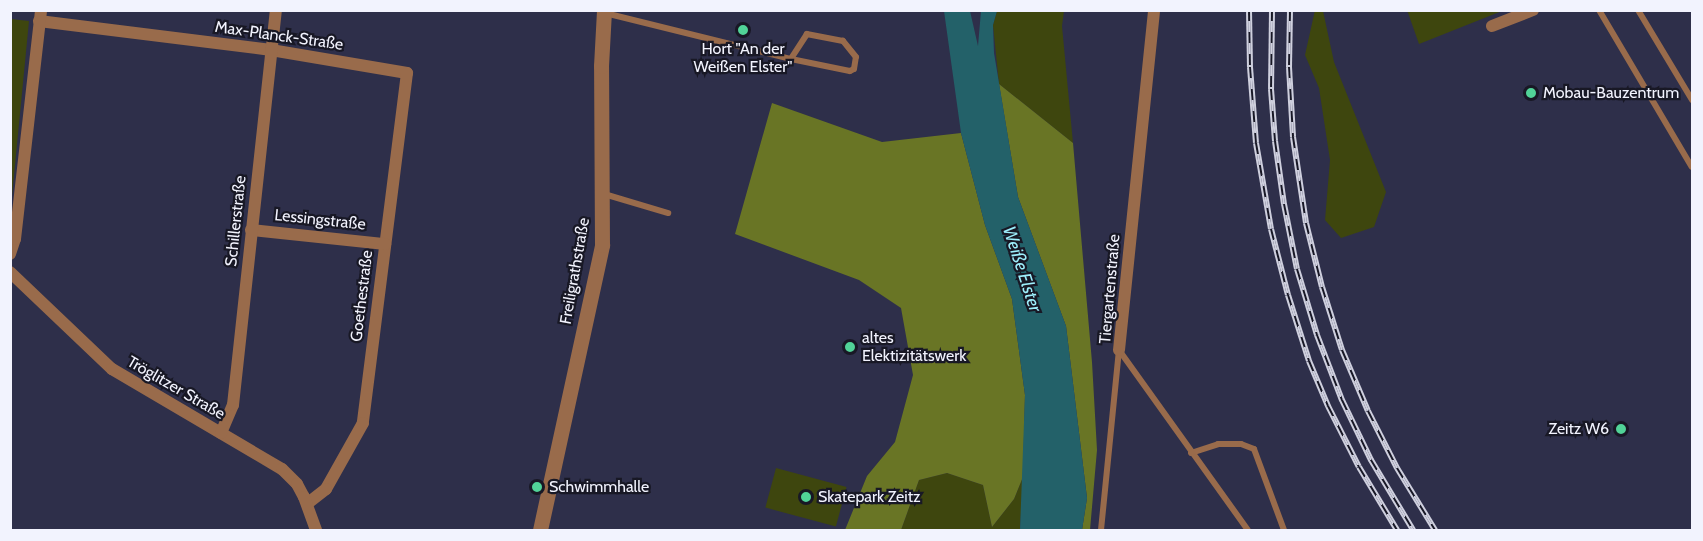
<!DOCTYPE html>
<meta charset="utf-8">
<style>
body{margin:0}
#map{position:relative;width:1703px;height:541px;overflow:hidden;background:#2e2f4a;font-family:Cabin,sans-serif}
div>[style]{position:absolute}
[style*='--x']{left:calc(var(--x)*1px);top:calc(var(--y)*1px);width:calc(var(--w)*1px);rotate:calc(var(--a)*1deg)}
.green>*{inset:0;background:#3e460e;transform-origin:0 0}
.forest>*{inset:0;background:#697525}
.water>*{inset:0;background:#236169}
.service>*{height:6px;margin:-3px;padding:0 3px;transform-origin:3px;border-radius:3px;background:#996b4b}
.minor>*{height:12px;margin:-6px;padding:0 6px;transform-origin:6px;border-radius:6px;background:#996b4b}
.tertiary>*{height:15px;margin:-7.5px;padding:0 7.5px;transform-origin:7.5px;border-radius:7.5px;background:#996b4b}
.rail>*{height:6px;margin-top:-3px;transform-origin:0;background:repeating-linear-gradient(90deg,#181825 0 11px,#cfd0de 0 22px);box-sizing:border-box;border-block:2px solid #cfd0de}
.dots>*{width:16px;height:16px;translate:-50% -50%;box-sizing:border-box;border:3px solid #181825;border-radius:50%}
span{translate:-50% -50%;white-space:nowrap;text-align:center;line-height:1.15;-webkit-text-stroke:4.5px #181825;paint-order:stroke}
.street-label{font-size:16px;color:#f2f3fe}
.poi-label{font-size:16px;color:#f2f3fe}
.left{translate:0 -50%;text-align:left}
.right{translate:-100% -50%;text-align:right}
.water-label{font-size:18px;color:#9deffc;font-style:italic}
.frame{position:absolute;inset:0;border:12px solid #f2f3fe;pointer-events:none}
</style>
<div id="map">
<div class="green">
<div style="clip-path:polygon(1315px 10px,1323px 11px,1334px 62px,1386px 192px,1374px 227px,1341px 238px,1325px 220px,1330px 160px,1319px 88px,1305px 55px)"></div>
<div style="clip-path:polygon(1407px 10px,1502px 10px,1502px 11px,1419px 44px)"></div>
<div style="clip-path:polygon(997px 11px,1064px 11px,1062px 26px,1073px 143px,999px 84px,993px 25px)"></div>
<div style="clip-path:polygon(11px 19px,29px 21px,11px 206px,10px 19px)"></div>
<div style="left:776px;top:468px;width:73px;height:41px;rotate:15deg"></div>
<div style="clip-path:polygon(947px 473px,983px 485px,992px 527px,1014px 499px,1023px 477px,1020px 530px,901px 530px,919px 480px)"></div>
</div>
<div class="forest">
<div style="clip-path:polygon(999px 84px,1073px 143px,1092px 362px,1097px 450px,1090px 530px,1082px 530px,1087px 498px,1066px 326px,1018px 197px)"></div>
<div style="clip-path:polygon(772px 103px,882px 142px,961px 133px,985px 225px,1012px 299px,1025px 395px,1023px 477px,1014px 499px,992px 527px,983px 485px,947px 473px,919px 480px,901px 530px,845px 530px,867px 476px,895px 442px,913px 375px,901px 308px,859px 280px,735px 234px)"></div>
</div>
<div class="water">
<div style="clip-path:polygon(944px 11px,970px 11px,978px 46px,981px 11px,997px 11px,993px 25px,994px 53px,1018px 197px,1066px 326px,1087px 498px,1082px 530px,1020px 530px,1025px 395px,1012px 299px,985px 225px,961px 133px)"></div>
</div>
<div class="service">
<div style="--x:1599;--y:10;--w:182;--a:59.4"></div>
<div style="--x:1638;--y:10;--w:105;--a:59"></div>
<div style="--x:605;--y:13;--w:192;--a:13.9"></div>
<div style="--x:791;--y:59;--w:60;--a:11.5"></div>
<div style="--x:850;--y:71;--w:4;--a:-27"></div>
<div style="--x:854;--y:69;--w:12;--a:-81"></div>
<div style="--x:856;--y:57;--w:21;--a:-129"></div>
<div style="--x:843;--y:41;--w:37;--a:-169"></div>
<div style="--x:807;--y:34;--w:30;--a:123"></div>
<div style="--x:604;--y:194;--w:67;--a:16.5"></div>
<div style="--x:1119;--y:350;--w:221;--a:54.4"></div>
<div style="--x:1191;--y:453;--w:28;--a:-18"></div>
<div style="--x:1218;--y:444;--w:23;--a:0"></div>
<div style="--x:1241;--y:444;--w:14;--a:21"></div>
<div style="--x:1254;--y:449;--w:86;--a:69.7"></div>
<div style="--x:1101;--y:530;--w:181;--a:-84.3"></div>
</div>
<div class="minor">
<div style="--x:39;--y:21;--w:234;--a:7.1"></div>
<div style="--x:271;--y:50;--w:138;--a:9.6"></div>
<div style="--x:407;--y:73;--w:353;--a:97.2"></div>
<div style="--x:363;--y:423;--w:76;--a:119.3"></div>
<div style="--x:326;--y:489;--w:24;--a:142"></div>
<div style="--x:1492;--y:26;--w:44;--a:-21.3"></div>
<div style="--x:251;--y:230;--w:135;--a:6"></div>
<div style="--x:10;--y:254;--w:16;--a:-72"></div>
<div style="--x:15;--y:239;--w:230;--a:-83.5"></div>
<div style="--x:10;--y:272;--w:141;--a:43.6"></div>
<div style="--x:112;--y:369;--w:197;--a:30.5"></div>
<div style="--x:282;--y:469;--w:21;--a:45"></div>
<div style="--x:297;--y:484;--w:15;--a:62"></div>
<div style="--x:304;--y:497;--w:35;--a:70"></div>
<div style="--x:1119;--y:350;--w:342;--a:-84.1"></div>
<div style="--x:221;--y:433;--w:30;--a:-67"></div>
<div style="--x:233;--y:405;--w:397;--a:-83.8"></div>
</div>
<div class="tertiary">
<div style="--x:540;--y:530;--w:292;--a:-77.7"></div>
<div style="--x:602;--y:245;--w:179;--a:-90.3"></div>
<div style="--x:601;--y:66;--w:56;--a:-86.9"></div>
</div>
<div class="rail">
<div style="--x:1249;--y:10;--w:57;--a:89"></div>
<div style="--x:1250;--y:67;--w:76;--a:85.5"></div>
<div style="--x:1256;--y:143;--w:87;--a:80.1"></div>
<div style="--x:1271;--y:229;--w:68;--a:75.6"></div>
<div style="--x:1288;--y:295;--w:69;--a:72.3"></div>
<div style="--x:1309;--y:361;--w:49;--a:67.1"></div>
<div style="--x:1328;--y:406;--w:68;--a:63.1"></div>
<div style="--x:1359;--y:467;--w:74;--a:58.9"></div>
<div style="--x:1272;--y:10;--w:79;--a:90.7"></div>
<div style="--x:1271;--y:89;--w:52;--a:85.6"></div>
<div style="--x:1275;--y:141;--w:64;--a:81.9"></div>
<div style="--x:1284;--y:204;--w:66;--a:78.7"></div>
<div style="--x:1297;--y:269;--w:69;--a:73.1"></div>
<div style="--x:1317;--y:335;--w:70;--a:69"></div>
<div style="--x:1342;--y:400;--w:67;--a:64.2"></div>
<div style="--x:1371;--y:460;--w:82;--a:59"></div>
<div style="--x:1290;--y:10;--w:57;--a:91"></div>
<div style="--x:1289;--y:67;--w:70;--a:86.7"></div>
<div style="--x:1293;--y:137;--w:87;--a:81.4"></div>
<div style="--x:1306;--y:223;--w:66;--a:76"></div>
<div style="--x:1322;--y:287;--w:66;--a:72.4"></div>
<div style="--x:1342;--y:350;--w:66;--a:66.9"></div>
<div style="--x:1368;--y:411;--w:64;--a:63"></div>
<div style="--x:1397;--y:468;--w:73;--a:58.5"></div>
</div>
<div class="dots">
<div style="left:743px;top:30px;background:#51d398"></div>
<div style="left:1531px;top:93px;background:#51d398"></div>
<div style="left:850px;top:347px;background:#51d398"></div>
<div style="left:1621px;top:429px;background:#51d398"></div>
<div style="left:537px;top:487px;background:#51d398"></div>
<div style="left:806px;top:497px;background:#51d398"></div>
</div>
<div class="street-label">
<span style="left:279px;top:36px;rotate:8deg">Max-Planck-Straße</span>
<span style="left:320px;top:220px;rotate:6deg">Lessingstraße</span>
<span style="left:236px;top:221px;rotate:-84deg">Schillerstraße</span>
<span style="left:575px;top:271px;rotate:-80deg">Freiligrathstraße</span>
<span style="left:1110px;top:289px;rotate:-85deg">Tiergartenstraße</span>
<span style="left:362px;top:296px;rotate:-83deg">Goethestraße</span>
<span style="left:176px;top:388px;rotate:30deg">Tröglitzer Straße</span>
</div>
<div class="poi-label">
<span style="left:743px;top:58px">Hort "An der<br>Weißen Elster"</span>
<span class="left" style="left:1543px;top:93px">Mobau-Bauzentrum</span>
<span class="left" style="left:862px;top:347px">altes<br>Elektizitätswerk</span>
<span class="right" style="left:1609px;top:429px">Zeitz W6</span>
<span class="left" style="left:549px;top:487px">Schwimmhalle</span>
<span class="left" style="left:818px;top:497px">Skatepark Zeitz</span>
</div>
<div class="water-label">
<span style="left:1022px;top:269px;rotate:72deg">Weiße Elster</span>
</div>
<div class="frame"></div>
</div>
